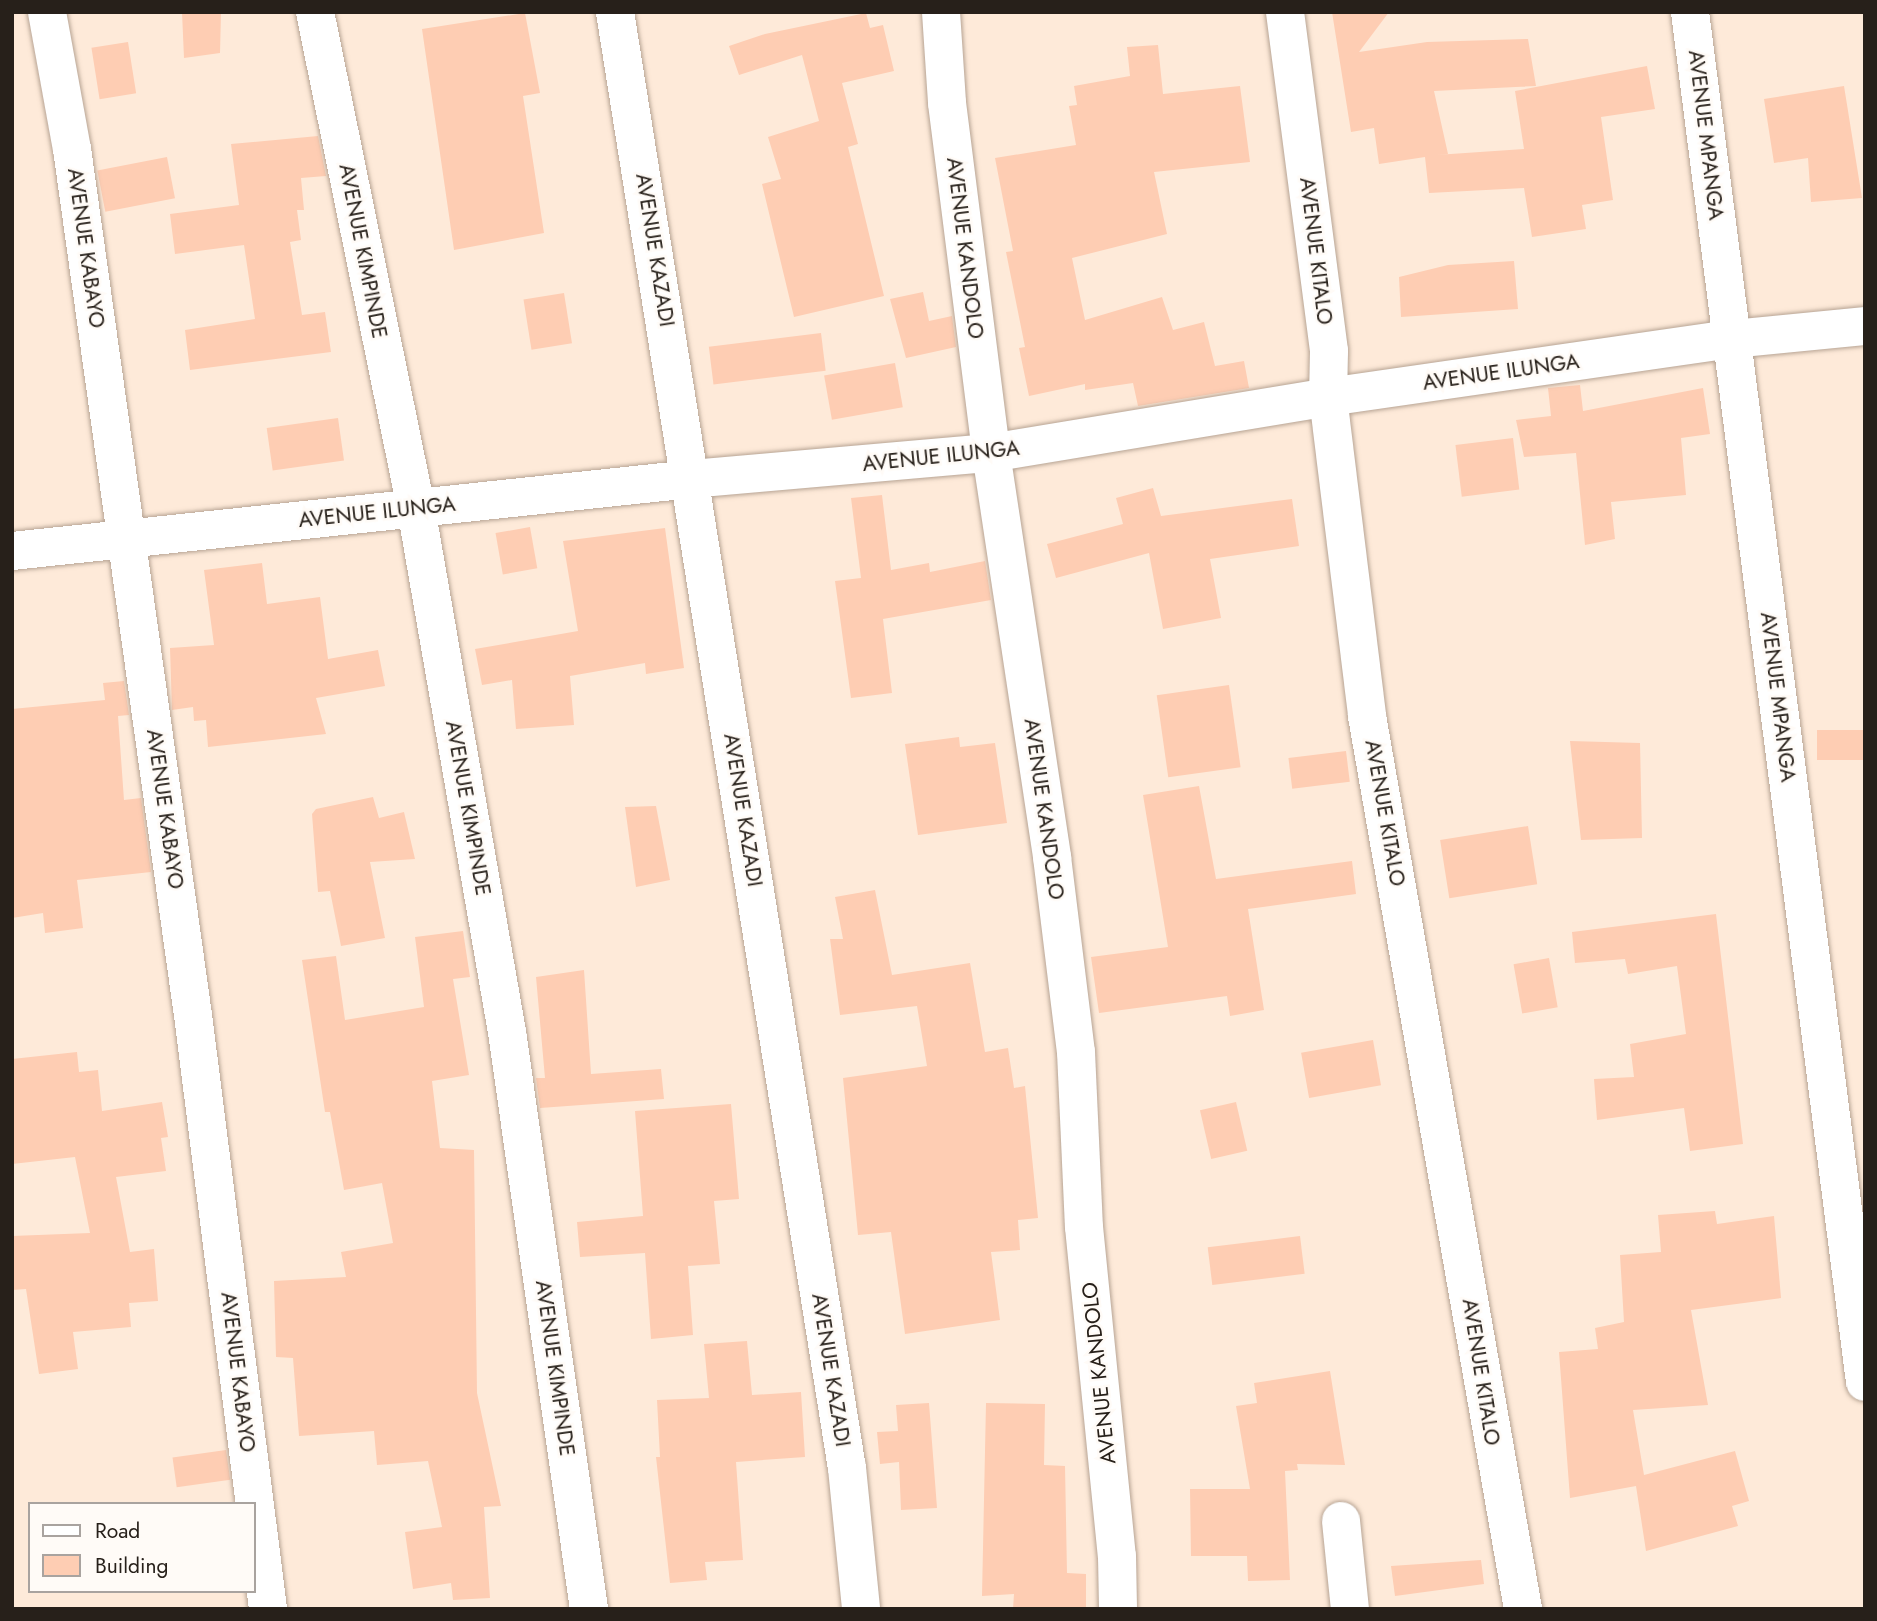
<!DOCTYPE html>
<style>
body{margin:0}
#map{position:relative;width:1877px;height:1621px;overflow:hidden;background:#feead9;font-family:Jost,sans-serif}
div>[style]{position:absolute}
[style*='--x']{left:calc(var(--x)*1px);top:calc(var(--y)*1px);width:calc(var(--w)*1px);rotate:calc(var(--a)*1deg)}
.building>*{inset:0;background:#fecdb3;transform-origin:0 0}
.roads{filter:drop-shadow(0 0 2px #b7a494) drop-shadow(0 0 2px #b7a494)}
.minor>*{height:38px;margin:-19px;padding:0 19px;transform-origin:19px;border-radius:19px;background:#fff}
span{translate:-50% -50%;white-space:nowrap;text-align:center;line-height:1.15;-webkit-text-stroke:5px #fffbf7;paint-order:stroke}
.street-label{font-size:21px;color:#27201a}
.frame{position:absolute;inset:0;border:14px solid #27201a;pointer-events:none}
.legend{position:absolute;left:28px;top:1502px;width:228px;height:91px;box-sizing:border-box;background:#fffbf7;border:2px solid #a9a39f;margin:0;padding:9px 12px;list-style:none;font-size:21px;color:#27201a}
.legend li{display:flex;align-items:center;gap:14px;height:35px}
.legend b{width:35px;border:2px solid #a9a39f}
</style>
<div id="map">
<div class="building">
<div style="clip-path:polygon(182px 12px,221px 12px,220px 53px,184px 58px)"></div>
<div style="clip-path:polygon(1332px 12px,1389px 12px,1359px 52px,1427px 42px,1528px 39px,1536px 86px,1434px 91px,1448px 154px,1436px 155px,1524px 149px,1515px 91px,1647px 66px,1655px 109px,1601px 117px,1613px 200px,1582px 205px,1586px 229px,1532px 237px,1524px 188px,1429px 193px,1425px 157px,1379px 164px,1374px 128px,1351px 132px)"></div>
<div style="clip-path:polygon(525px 13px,540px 93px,523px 96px,544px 233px,454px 250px,422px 29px)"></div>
<div style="clip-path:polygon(866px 13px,870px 28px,883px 25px,894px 71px,842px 83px,858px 144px,848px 147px,884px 296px,794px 317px,762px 184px,781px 179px,768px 137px,819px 121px,802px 55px,739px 75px,729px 46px,765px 34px)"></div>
<div style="left:128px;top:42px;width:52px;height:37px;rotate:81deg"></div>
<div style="clip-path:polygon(1158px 45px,1163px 94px,1240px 86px,1250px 162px,1154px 172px,1167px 234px,1072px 258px,1085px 320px,1162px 297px,1173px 330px,1204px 322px,1215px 366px,1244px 361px,1249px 388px,1138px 406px,1133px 383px,1085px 390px,1085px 384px,1029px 396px,1019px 348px,1025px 347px,1006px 252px,1013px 251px,995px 158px,1076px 145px,1069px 106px,1077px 105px,1074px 86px,1130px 76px,1127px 47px)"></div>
<div style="clip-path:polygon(1844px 86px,1862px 198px,1811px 202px,1808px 158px,1774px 163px,1764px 99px)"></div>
<div style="clip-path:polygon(318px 136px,326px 176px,301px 178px,304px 210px,297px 210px,301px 240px,290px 242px,302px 315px,325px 312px,331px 352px,190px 370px,185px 330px,255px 319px,244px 245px,175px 254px,170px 214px,239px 205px,231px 144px)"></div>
<div style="left:167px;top:157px;width:42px;height:71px;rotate:79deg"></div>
<div style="clip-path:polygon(1514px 261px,1518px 309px,1401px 317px,1399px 277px,1448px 265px)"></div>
<div style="clip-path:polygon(923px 292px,929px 321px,952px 316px,956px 347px,906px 358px,890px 299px)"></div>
<div style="left:564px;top:293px;width:51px;height:41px;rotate:81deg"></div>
<div style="left:821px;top:333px;width:38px;height:113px;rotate:83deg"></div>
<div style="left:895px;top:363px;width:45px;height:72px;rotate:80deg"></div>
<div style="clip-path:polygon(1580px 385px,1583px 411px,1703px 388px,1710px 434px,1681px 438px,1686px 495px,1611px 502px,1615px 539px,1585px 545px,1576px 453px,1524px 457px,1516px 420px,1551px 416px,1548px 388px)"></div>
<div style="left:338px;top:418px;width:43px;height:72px;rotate:82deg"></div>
<div style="left:1513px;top:438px;width:52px;height:58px;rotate:83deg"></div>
<div style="clip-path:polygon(1153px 488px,1161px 516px,1292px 499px,1299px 546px,1210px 559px,1221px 618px,1163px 629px,1149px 553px,1056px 578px,1047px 544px,1123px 524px,1116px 498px)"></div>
<div style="clip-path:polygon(882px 495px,891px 570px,929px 563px,930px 572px,985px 561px,991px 600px,883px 619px,892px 693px,851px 698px,835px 581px,861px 578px,851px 498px)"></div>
<div style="left:530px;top:527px;width:42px;height:35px;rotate:80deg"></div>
<div style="clip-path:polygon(665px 528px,684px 668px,646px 674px,645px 663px,570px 676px,574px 725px,516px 729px,512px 680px,482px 685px,475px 649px,578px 631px,563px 541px)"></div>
<div style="clip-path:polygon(262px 563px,267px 604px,320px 597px,328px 659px,378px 650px,385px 686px,316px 698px,326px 734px,208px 747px,206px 720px,194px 721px,193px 707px,172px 710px,170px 648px,214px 645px,204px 570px)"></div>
<div style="clip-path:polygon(124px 681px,129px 715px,118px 716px,124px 800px,141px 798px,151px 872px,77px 880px,83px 928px,45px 933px,43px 913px,12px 918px,12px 709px,105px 700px,103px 683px)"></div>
<div style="left:1229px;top:685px;width:83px;height:73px;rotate:82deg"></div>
<div style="left:1865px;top:730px;width:30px;height:48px;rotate:90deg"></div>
<div style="clip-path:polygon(959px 737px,960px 747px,995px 743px,1007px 823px,918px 835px,905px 744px)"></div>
<div style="clip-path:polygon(1570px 741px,1640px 743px,1642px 838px,1581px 840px)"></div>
<div style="left:1346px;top:751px;width:31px;height:58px;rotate:83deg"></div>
<div style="clip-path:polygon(1199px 786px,1216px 879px,1352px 861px,1356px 894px,1248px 909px,1264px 1010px,1230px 1016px,1227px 996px,1099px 1013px,1091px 957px,1168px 947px,1143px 795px)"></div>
<div style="clip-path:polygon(373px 797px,379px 818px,404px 812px,415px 859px,370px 862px,385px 938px,341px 946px,330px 891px,318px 892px,312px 814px,316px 809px)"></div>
<div style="clip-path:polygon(656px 806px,670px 880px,636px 887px,625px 807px)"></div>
<div style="left:1528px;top:826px;width:59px;height:89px;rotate:81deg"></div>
<div style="clip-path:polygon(875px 890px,892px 975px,970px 963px,985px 1052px,1008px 1048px,1014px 1088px,1025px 1086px,1038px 1218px,1018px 1220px,1020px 1250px,991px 1252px,1000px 1320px,905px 1334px,891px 1232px,858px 1235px,843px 1078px,927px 1066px,917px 1006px,840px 1015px,830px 939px,843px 939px,835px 897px)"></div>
<div style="clip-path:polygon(1716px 914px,1743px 1144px,1690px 1151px,1684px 1108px,1597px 1120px,1594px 1079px,1634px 1077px,1630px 1044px,1686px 1034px,1677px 966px,1628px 974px,1625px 959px,1575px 963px,1572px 932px)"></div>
<div style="clip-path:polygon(463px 931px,470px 977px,453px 979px,469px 1075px,432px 1081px,440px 1148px,474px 1150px,477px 1393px,501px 1506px,484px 1507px,490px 1598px,453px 1600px,451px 1583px,413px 1589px,405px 1532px,442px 1527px,428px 1461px,377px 1465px,374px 1431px,299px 1436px,293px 1358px,276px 1357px,274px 1281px,346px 1277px,341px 1252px,393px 1243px,382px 1183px,344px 1190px,330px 1112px,325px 1112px,302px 960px,336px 956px,345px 1020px,424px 1007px,415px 937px)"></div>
<div style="left:1549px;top:958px;width:50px;height:36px;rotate:80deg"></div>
<div style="clip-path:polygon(584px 970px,591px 1074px,661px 1069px,664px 1099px,540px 1108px,536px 1078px,545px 1078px,536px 977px)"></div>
<div style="left:1373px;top:1040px;width:46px;height:73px;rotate:80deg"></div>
<div style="clip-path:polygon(77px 1052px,79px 1072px,98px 1070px,102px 1111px,162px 1102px,168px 1137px,161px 1138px,166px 1171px,116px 1177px,130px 1252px,154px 1249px,158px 1301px,129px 1303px,131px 1327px,73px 1332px,78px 1369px,39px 1374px,26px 1289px,12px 1290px,12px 1236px,90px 1233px,75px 1157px,12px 1164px,12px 1059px)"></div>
<div style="left:1236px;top:1102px;width:50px;height:37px;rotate:77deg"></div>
<div style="clip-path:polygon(731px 1104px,739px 1199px,714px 1201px,720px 1264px,688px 1266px,693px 1335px,651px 1339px,645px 1253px,580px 1257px,577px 1222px,643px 1216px,635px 1111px)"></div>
<div style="clip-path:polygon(1715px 1211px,1717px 1224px,1774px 1216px,1781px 1298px,1691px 1310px,1708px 1405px,1633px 1410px,1644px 1475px,1735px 1451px,1749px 1501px,1732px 1506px,1738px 1526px,1646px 1551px,1636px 1486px,1570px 1498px,1559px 1352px,1598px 1349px,1595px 1328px,1624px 1322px,1620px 1255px,1661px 1252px,1658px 1215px)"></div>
<div style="left:1300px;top:1236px;width:38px;height:93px;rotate:83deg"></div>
<div style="clip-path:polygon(747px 1341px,752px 1395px,801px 1392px,805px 1457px,736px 1462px,743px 1560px,705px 1562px,707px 1580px,670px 1583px,656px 1457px,660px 1457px,657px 1400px,709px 1398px,704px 1344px)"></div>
<div style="clip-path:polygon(1330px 1371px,1345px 1465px,1297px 1464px,1298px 1470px,1285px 1471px,1290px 1580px,1248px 1581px,1247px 1556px,1191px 1556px,1190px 1489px,1250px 1489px,1236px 1406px,1257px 1403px,1254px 1383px)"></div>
<div style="clip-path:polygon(929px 1403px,937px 1508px,901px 1510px,899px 1462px,880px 1464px,877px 1432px,898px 1431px,896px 1405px)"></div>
<div style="clip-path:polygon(986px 1403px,1045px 1404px,1044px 1465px,1065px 1466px,1067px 1573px,1086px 1574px,1086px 1609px,1013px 1609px,1014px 1594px,982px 1596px)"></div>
<div style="left:226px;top:1450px;width:30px;height:54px;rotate:82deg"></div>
<div style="clip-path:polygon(1481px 1560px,1484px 1584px,1395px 1596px,1391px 1566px)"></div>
</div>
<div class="roads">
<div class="minor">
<div style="--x:47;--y:12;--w:139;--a:79.7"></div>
<div style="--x:72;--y:149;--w:874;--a:82.05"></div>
<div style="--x:193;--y:1015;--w:599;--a:82.8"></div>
<div style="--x:315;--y:12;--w:506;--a:78.49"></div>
<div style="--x:416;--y:508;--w:532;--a:80.15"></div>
<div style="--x:507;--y:1032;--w:583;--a:81.91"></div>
<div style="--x:615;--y:12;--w:1474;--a:80.95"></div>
<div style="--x:847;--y:1468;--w:142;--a:84.3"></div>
<div style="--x:941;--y:12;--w:91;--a:86.2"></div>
<div style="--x:947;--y:103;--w:353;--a:82.8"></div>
<div style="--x:991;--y:453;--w:409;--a:81.4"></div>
<div style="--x:1052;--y:857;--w:196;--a:83"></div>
<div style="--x:1076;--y:1052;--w:175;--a:87.4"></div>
<div style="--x:1084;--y:1227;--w:331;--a:84.3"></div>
<div style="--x:1117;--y:1556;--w:53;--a:88.9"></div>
<div style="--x:1285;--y:12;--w:342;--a:82.6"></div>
<div style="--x:1329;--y:351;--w:46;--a:91.2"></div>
<div style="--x:1328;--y:397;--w:321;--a:83"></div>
<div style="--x:1367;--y:716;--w:907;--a:80.09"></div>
<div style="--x:1690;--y:12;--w:1381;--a:82.72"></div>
<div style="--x:12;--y:551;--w:683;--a:-6.05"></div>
<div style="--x:691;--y:479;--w:301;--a:-5"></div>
<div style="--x:991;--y:453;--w:342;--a:-9.4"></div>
<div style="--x:1328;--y:397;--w:408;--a:-8.2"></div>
<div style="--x:1732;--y:339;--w:134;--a:-5.6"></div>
<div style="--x:1341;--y:1521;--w:88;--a:84.2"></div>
</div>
</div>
<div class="street-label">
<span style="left:1706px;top:135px;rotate:83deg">AVENUE MPANGA</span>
<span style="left:86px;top:248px;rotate:82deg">AVENUE KABAYO</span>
<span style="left:965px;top:248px;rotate:83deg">AVENUE KANDOLO</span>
<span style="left:655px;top:250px;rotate:81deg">AVENUE KAZADI</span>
<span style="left:363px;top:251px;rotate:79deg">AVENUE KIMPINDE</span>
<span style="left:1316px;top:251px;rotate:83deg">AVENUE KITALO</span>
<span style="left:1501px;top:372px;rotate:-8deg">AVENUE ILUNGA</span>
<span style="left:941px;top:456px;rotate:-6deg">AVENUE ILUNGA</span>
<span style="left:377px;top:512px;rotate:-6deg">AVENUE ILUNGA</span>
<span style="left:1778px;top:697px;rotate:83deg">AVENUE MPANGA</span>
<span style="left:468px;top:808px;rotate:80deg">AVENUE KIMPINDE</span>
<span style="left:165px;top:809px;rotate:82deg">AVENUE KABAYO</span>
<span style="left:1044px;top:809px;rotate:82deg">AVENUE KANDOLO</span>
<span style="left:743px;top:810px;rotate:81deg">AVENUE KAZADI</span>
<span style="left:1385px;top:813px;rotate:80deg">AVENUE KITALO</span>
<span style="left:555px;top:1368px;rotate:82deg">AVENUE KIMPINDE</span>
<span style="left:831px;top:1370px;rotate:81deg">AVENUE KAZADI</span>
<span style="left:238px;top:1372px;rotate:83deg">AVENUE KABAYO</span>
<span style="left:1481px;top:1372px;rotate:81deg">AVENUE KITALO</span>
<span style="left:1099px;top:1373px;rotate:-96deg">AVENUE KANDOLO</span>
</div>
<div class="frame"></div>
<ul class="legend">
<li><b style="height:9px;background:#fff"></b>Road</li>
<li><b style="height:19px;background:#fecdb3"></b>Building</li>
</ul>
</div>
